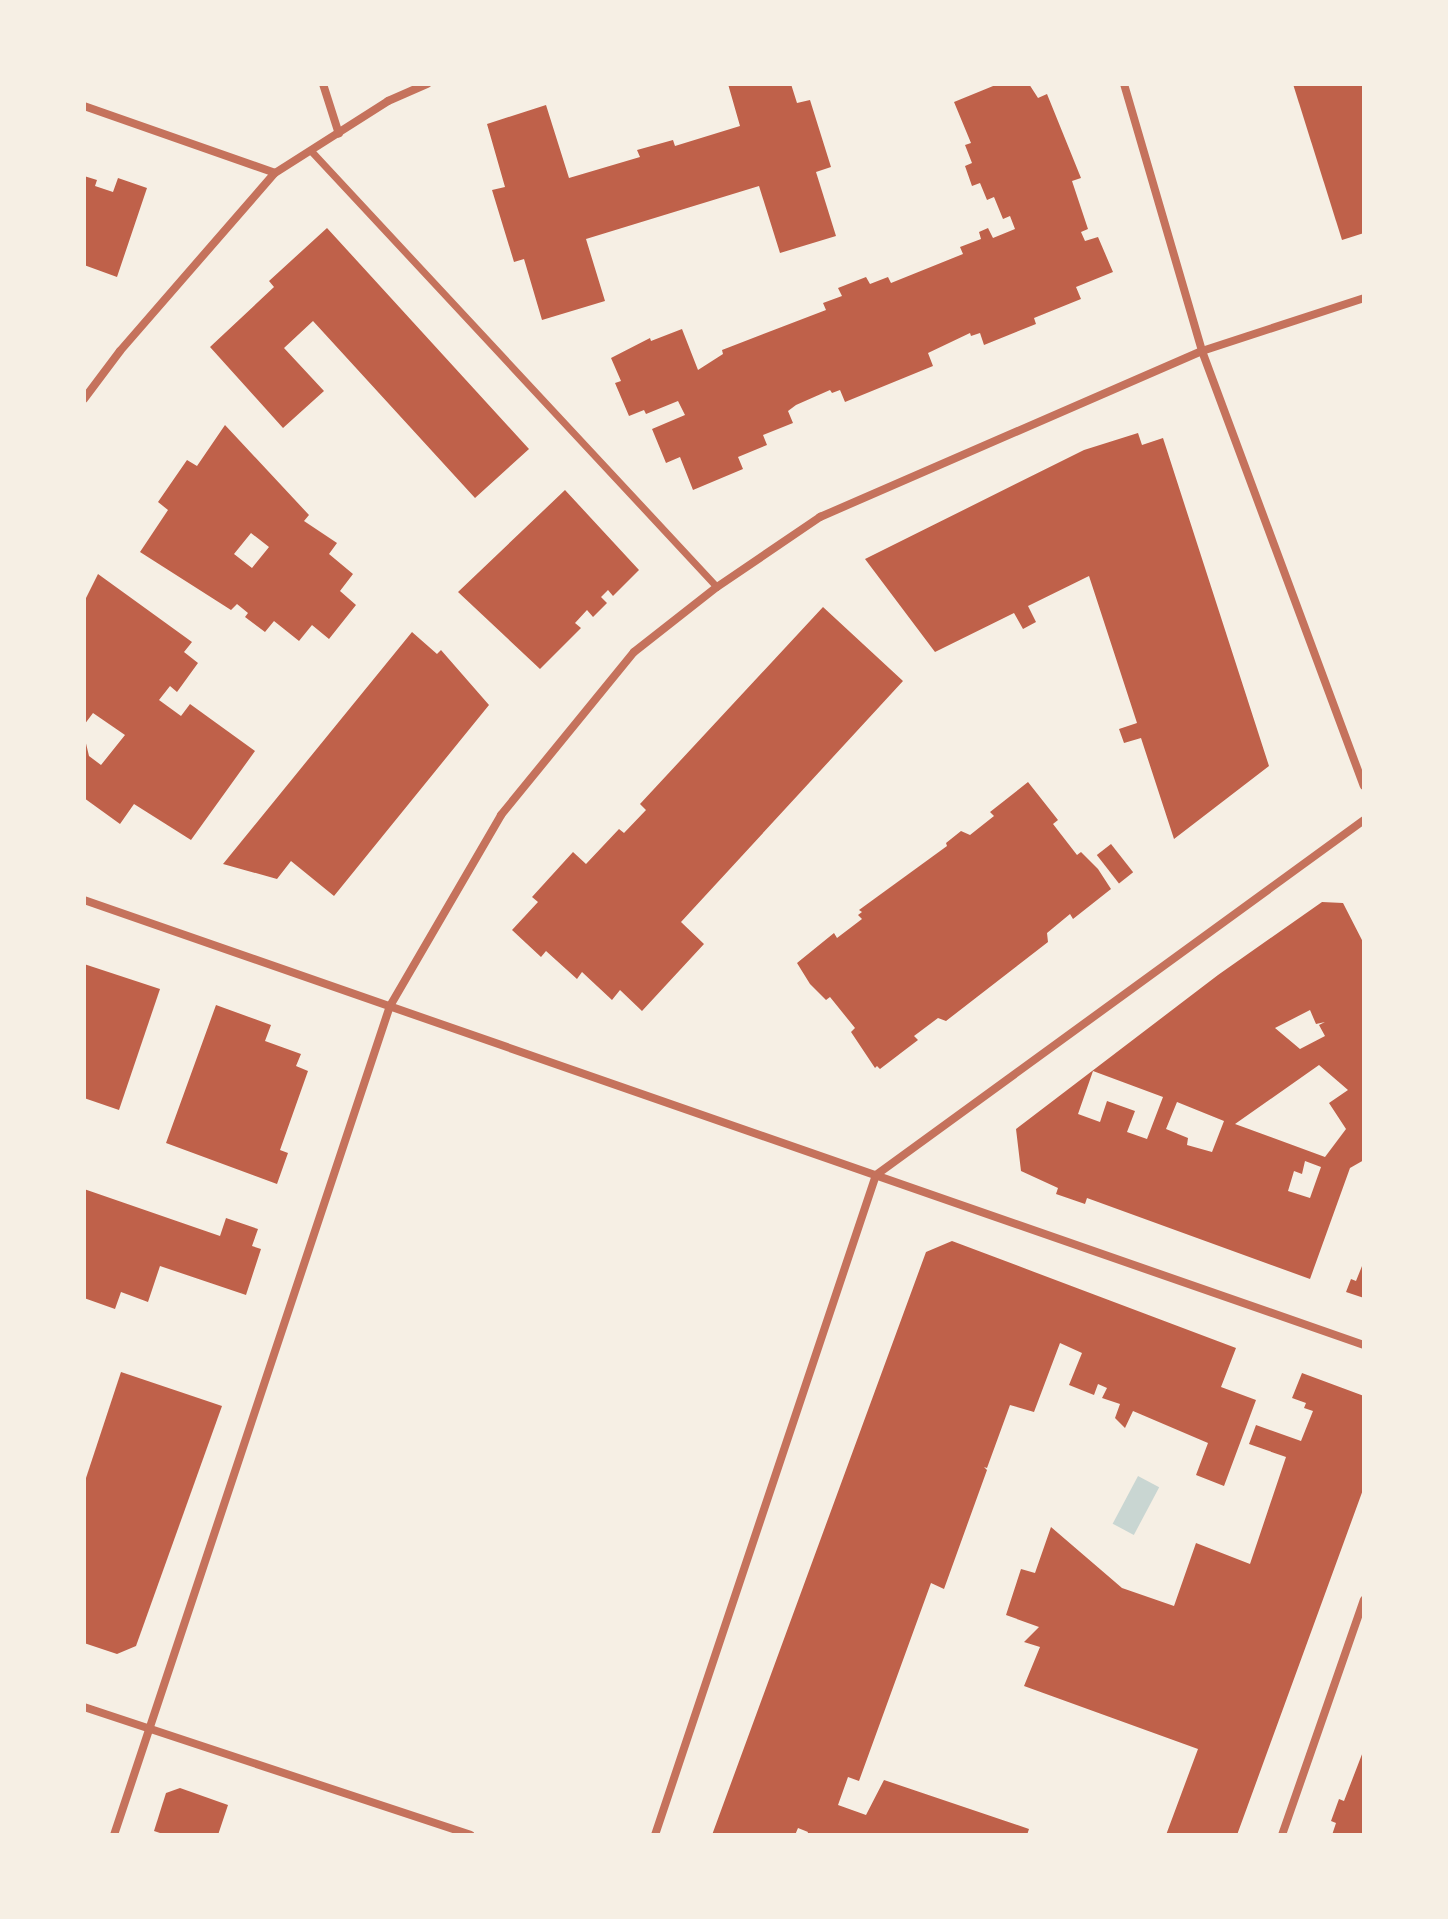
<!DOCTYPE html>
<style>
body{margin:0}
#map{position:relative;width:1448px;height:1919px;overflow:hidden;background:#f6efe4;font-family:"Work Sans",sans-serif}
div>[style]{position:absolute}
[style*='--x']{left:calc(var(--x)*1px);top:calc(var(--y)*1px);width:calc(var(--w)*1px);rotate:calc(var(--a)*1deg)}
.water>*{inset:0;background:#c9d6d2;transform-origin:0 0}
.building>*{inset:0;background:#bf614a;transform-origin:0 0}
.pedestrian>*{height:7px;margin:-3.5px;padding:0 3.5px;transform-origin:3.5px;border-radius:3.5px;background:#c5725c}
.minor>*{height:8px;margin:-4px;padding:0 4px;transform-origin:4px;border-radius:4px;background:#c5725c}
span{translate:-50% -50%;white-space:nowrap;text-align:center;line-height:1.15;-webkit-text-stroke:7px #f6efe4;paint-order:stroke}
.frame{position:absolute;inset:0;border:86px solid #f6efe4;pointer-events:none}
</style>
<div id="map">
<div class="water">
<div style="left:1138px;top:1476px;width:24px;height:54px;rotate:28deg"></div>
</div>
<div class="building">
<div style="clip-path:polygon(728px 84px,791px 84px,797px 103px,810px 100px,831px 167px,816px 172px,836px 236px,780px 253px,759px 186px,586px 239px,605px 301px,542px 320px,524px 259px,514px 262px,492px 190px,505px 187px,487px 124px,546px 105px,569px 178px,640px 157px,637px 150px,673px 140px,675px 146px,740px 126px)"></div>
<div style="clip-path:polygon(998px 84px,1029px 84px,1038px 98px,1047px 94px,1081px 178px,1072px 181px,1088px 229px,1081px 232px,1085px 241px,1098px 237px,1113px 272px,1076px 287px,1081px 299px,1034px 318px,1036px 324px,984px 345px,980px 333px,971px 336px,970px 333px,928px 353px,933px 366px,845px 402px,840px 390px,832px 393px,830px 390px,796px 405px,788px 411px,793px 423px,763px 435px,767px 445px,738px 457px,743px 469px,693px 490px,680px 457px,666px 463px,652px 429px,685px 415px,678px 401px,646px 414px,644px 410px,629px 416px,615px 383px,621px 381px,611px 358px,650px 338px,651px 341px,682px 329px,698px 370px,723px 354px,722px 350px,826px 310px,823px 303px,842px 296px,838px 288px,866px 277px,870px 284px,888px 277px,891px 283px,963px 254px,960px 247px,981px 239px,979px 232px,988px 228px,993px 238px,1015px 229px,1010px 216px,1003px 219px,994px 197px,987px 200px,980px 183px,972px 186px,965px 166px,972px 163px,965px 145px,971px 143px,954px 102px)"></div>
<div style="clip-path:polygon(1293px 84px,1364px 84px,1364px 233px,1342px 240px)"></div>
<div style="clip-path:polygon(84px 176px,97px 180px,95px 186px,113px 192px,118px 178px,147px 188px,117px 277px,84px 265px)"></div>
<div style="clip-path:polygon(327px 228px,529px 449px,475px 498px,313px 321px,284px 348px,324px 391px,283px 428px,210px 347px,274px 287px,269px 281px)"></div>
<div style="clip-path:polygon(evenodd,225px 425px,309px 515px,304px 521px,337px 543px,329px 554px,353px 574px,340px 591px,356px 605px,329px 639px,312px 625px,299px 641px,274px 621px,265px 632px,245px 617px,248px 613px,237px 604px,231px 610px,140px 552px,168px 510px,158px 502px,187px 460px,197px 466px,225px 425px,251px 533px,269px 547px,252px 568px,234px 554px,251px 533px)"></div>
<div style="clip-path:polygon(1138px 433px,1142px 445px,1163px 438px,1269px 766px,1174px 839px,1141px 738px,1124px 743px,1119px 729px,1137px 723px,1089px 576px,1028px 606px,1036px 622px,1023px 629px,1014px 613px,935px 652px,865px 559px,1084px 450px)"></div>
<div style="clip-path:polygon(565px 490px,639px 570px,613px 596px,608px 590px,601px 597px,607px 603px,593px 617px,587px 610px,575px 623px,581px 628px,540px 669px,458px 592px)"></div>
<div style="clip-path:polygon(98px 574px,192px 642px,184px 652px,198px 663px,177px 692px,170px 686px,159px 700px,181px 716px,190px 704px,255px 751px,191px 840px,134px 804px,120px 824px,84px 798px,84px 735px,89px 756px,101px 765px,125px 735px,93px 713px,84px 725px,84px 602px)"></div>
<div style="clip-path:polygon(823px 607px,903px 681px,681px 922px,704px 944px,642px 1011px,620px 990px,612px 1000px,582px 972px,577px 979px,546px 951px,541px 957px,512px 930px,538px 902px,532px 897px,573px 852px,586px 864px,619px 829px,624px 833px,646px 810px,640px 804px)"></div>
<div style="clip-path:polygon(412px 632px,437px 654px,441px 650px,489px 705px,334px 896px,291px 861px,277px 879px,223px 864px)"></div>
<div style="clip-path:polygon(1028px 782px,1058px 820px,1053px 824px,1077px 855px,1081px 852px,1098px 869px,1111px 889px,1073px 919px,1070px 914px,1047px 933px,1048px 942px,946px 1021px,938px 1018px,914px 1036px,918px 1040px,880px 1069px,877px 1066px,875px 1068px,851px 1032px,855px 1028px,830px 997px,826px 1000px,810px 984px,797px 963px,834px 933px,837px 938px,862px 919px,858px 915px,862px 912px,859px 910px,947px 846px,946px 843px,961px 831px,970px 835px,994px 816px,990px 812px)"></div>
<div style="left:1111px;top:844px;width:36px;height:18px;rotate:52deg"></div>
<div style="clip-path:polygon(evenodd,1322px 902px,1343px 903px,1364px 944px,1364px 1160px,1350px 1168px,1310px 1279px,1087px 1198px,1085px 1204px,1056px 1194px,1058px 1188px,1021px 1171px,1016px 1129px,1218px 975px,1322px 902px,1310px 1010px,1316px 1024px,1325px 1022px,1319px 1025px,1325px 1036px,1300px 1049px,1275px 1028px,1310px 1010px,1322px 902px,1319px 1065px,1348px 1090px,1329px 1103px,1346px 1129px,1325px 1157px,1235px 1124px,1319px 1065px,1322px 902px,1093px 1071px,1163px 1097px,1147px 1139px,1127px 1132px,1135px 1111px,1107px 1101px,1100px 1122px,1078px 1114px,1093px 1071px,1322px 902px,1177px 1102px,1224px 1121px,1212px 1152px,1187px 1145px,1188px 1138px,1166px 1129px,1177px 1102px,1322px 902px,1305px 1161px,1321px 1167px,1310px 1198px,1288px 1191px,1294px 1171px,1302px 1174px,1305px 1161px)"></div>
<div style="clip-path:polygon(84px 964px,160px 989px,119px 1110px,84px 1098px)"></div>
<div style="clip-path:polygon(216px 1005px,271px 1025px,265px 1041px,301px 1054px,296px 1066px,308px 1071px,280px 1150px,288px 1153px,277px 1184px,166px 1143px)"></div>
<div style="clip-path:polygon(84px 1189px,220px 1236px,226px 1218px,258px 1229px,252px 1246px,261px 1249px,246px 1295px,160px 1266px,148px 1302px,121px 1292px,115px 1309px,84px 1298px)"></div>
<div style="clip-path:polygon(952px 1241px,1236px 1348px,1221px 1387px,1256px 1400px,1224px 1486px,1196px 1475px,1208px 1443px,1133px 1411px,1125px 1428px,1115px 1418px,1120px 1404px,1102px 1398px,1107px 1388px,1098px 1384px,1094px 1395px,1069px 1385px,1082px 1353px,1060px 1343px,1034px 1412px,1010px 1405px,987px 1468px,984px 1467px,987px 1470px,944px 1589px,931px 1583px,859px 1781px,848px 1777px,838px 1805px,866px 1815px,884px 1780px,1029px 1829px,1027px 1835px,807px 1835px,808px 1832px,798px 1828px,795px 1835px,712px 1835px,926px 1252px)"></div>
<div style="clip-path:polygon(1364px 1261px,1364px 1298px,1346px 1292px,1351px 1279px,1356px 1281px)"></div>
<div style="clip-path:polygon(121px 1372px,222px 1406px,136px 1646px,117px 1654px,84px 1643px,84px 1484px)"></div>
<div style="clip-path:polygon(1302px 1373px,1364px 1396px,1364px 1487px,1237px 1835px,1166px 1835px,1198px 1749px,1024px 1686px,1040px 1647px,1024px 1642px,1039px 1627px,1006px 1615px,1021px 1569px,1035px 1573px,1051px 1527px,1122px 1588px,1174px 1606px,1196px 1543px,1250px 1564px,1286px 1457px,1249px 1444px,1256px 1425px,1301px 1441px,1313px 1411px,1304px 1408px,1306px 1403px,1292px 1398px)"></div>
<div style="clip-path:polygon(1364px 1749px,1364px 1835px,1332px 1835px,1336px 1823px,1331px 1821px,1339px 1799px,1344px 1801px)"></div>
<div style="clip-path:polygon(180px 1788px,228px 1805px,218px 1835px,166px 1835px,154px 1831px,166px 1793px)"></div>
</div>
<div class="pedestrian">
<div style="--x:312;--y:152;--w:594;--a:47.05"></div>
</div>
<div class="minor">
<div style="--x:323;--y:84;--w:52;--a:72.3"></div>
<div style="--x:1124;--y:84;--w:278;--a:73.7"></div>
<div style="--x:1202;--y:351;--w:464;--a:69.6"></div>
<div style="--x:84;--y:106;--w:202;--a:19.3"></div>
<div style="--x:84;--y:399;--w:60;--a:-53.1"></div>
<div style="--x:120;--y:351;--w:236;--a:-49"></div>
<div style="--x:275;--y:173;--w:134;--a:-32.5"></div>
<div style="--x:388;--y:101;--w:43;--a:-23.6"></div>
<div style="--x:84;--y:900;--w:1355;--a:19.17"></div>
<div style="--x:84;--y:1707;--w:407;--a:18.3"></div>
<div style="--x:114;--y:1835;--w:874;--a:-71.59"></div>
<div style="--x:390;--y:1006;--w:221;--a:-59.8"></div>
<div style="--x:501;--y:815;--w:210;--a:-50.8"></div>
<div style="--x:634;--y:652;--w:105;--a:-38.1"></div>
<div style="--x:717;--y:587;--w:125;--a:-34.2"></div>
<div style="--x:820;--y:517;--w:417;--a:-23.5"></div>
<div style="--x:1202;--y:351;--w:170;--a:-18.1"></div>
<div style="--x:655;--y:1835;--w:696;--a:-71.49"></div>
<div style="--x:876;--y:1175;--w:603;--a:-36.03"></div>
<div style="--x:1282;--y:1835;--w:249;--a:-70.8"></div>
</div>
<div class="frame"></div>
</div>
